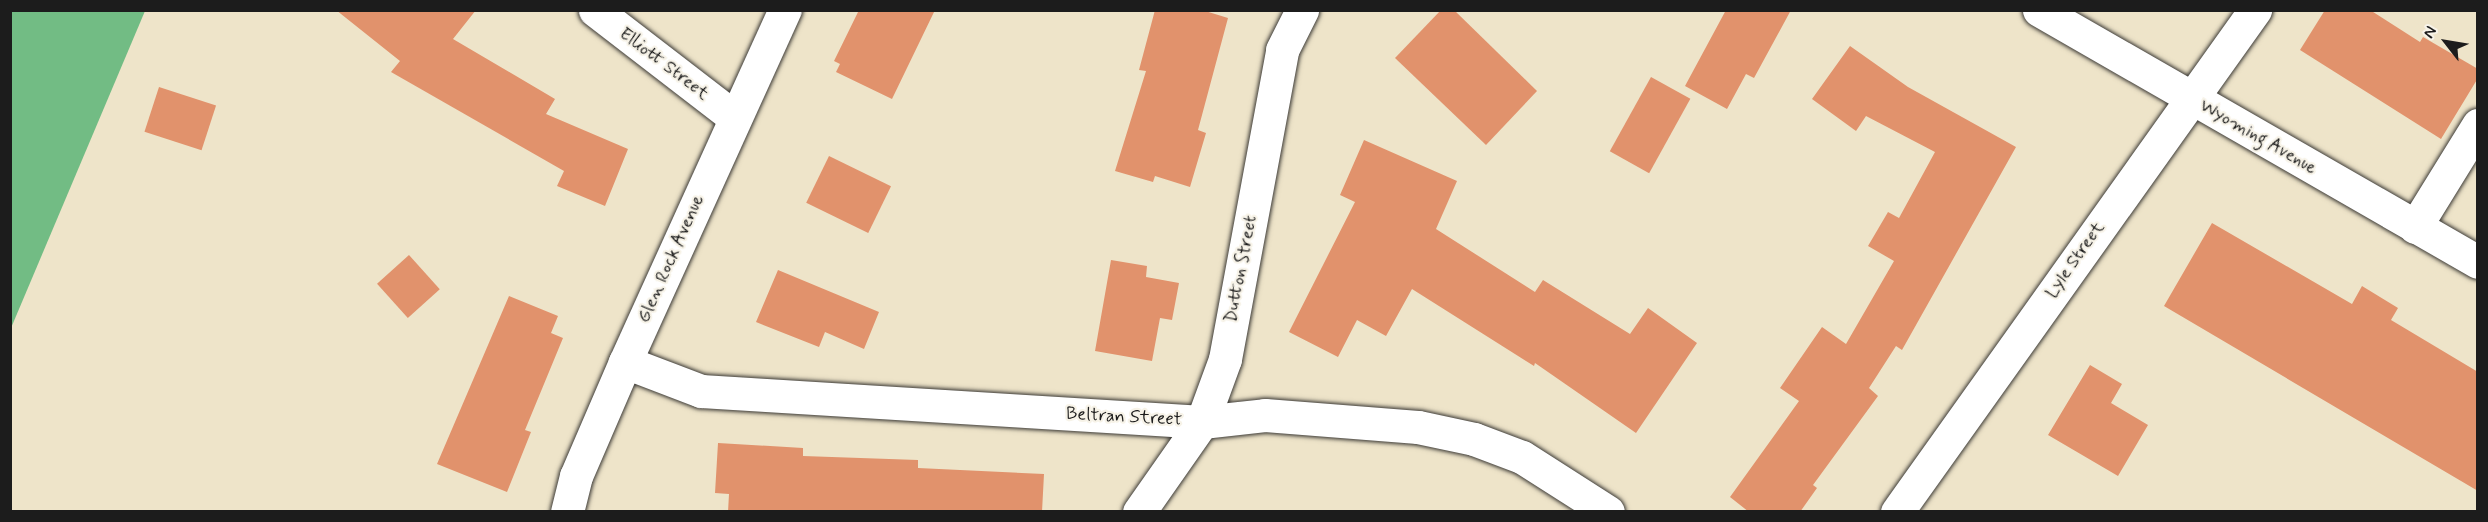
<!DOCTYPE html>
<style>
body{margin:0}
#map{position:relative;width:2488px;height:522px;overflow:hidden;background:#eee4c9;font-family:Mynerve,sans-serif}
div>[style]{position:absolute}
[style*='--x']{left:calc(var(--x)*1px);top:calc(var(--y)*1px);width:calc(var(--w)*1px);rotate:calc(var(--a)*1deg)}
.forest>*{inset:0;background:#72bc84}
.building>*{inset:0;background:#e1926c;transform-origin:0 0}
.roads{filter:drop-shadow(0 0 2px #3c3a36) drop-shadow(0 0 2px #3c3a36)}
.street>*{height:33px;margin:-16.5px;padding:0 16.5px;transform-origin:16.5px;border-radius:16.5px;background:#fff}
span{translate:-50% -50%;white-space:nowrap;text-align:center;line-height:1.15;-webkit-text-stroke:4.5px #f7f3e8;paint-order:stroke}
.street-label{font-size:18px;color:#1c1c1c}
.frame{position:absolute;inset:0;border:12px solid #1c1c1c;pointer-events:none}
.north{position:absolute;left:2416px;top:12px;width:60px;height:60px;-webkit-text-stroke:4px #f7f3e8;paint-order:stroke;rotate:301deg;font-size:16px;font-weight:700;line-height:24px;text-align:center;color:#1c1c1c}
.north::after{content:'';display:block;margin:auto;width:21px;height:27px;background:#1c1c1c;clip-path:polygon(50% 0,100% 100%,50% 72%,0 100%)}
</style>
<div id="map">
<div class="forest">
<div style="clip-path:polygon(11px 10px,145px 11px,11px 328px,10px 11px)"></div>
</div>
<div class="building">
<div style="clip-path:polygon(336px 10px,476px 10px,453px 39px,555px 99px,546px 114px,628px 149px,605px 206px,557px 186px,564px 171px,391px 72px,400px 61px)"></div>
<div style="clip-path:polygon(859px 10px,935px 10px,892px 99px,836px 72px,840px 64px,834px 61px)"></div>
<div style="clip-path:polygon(1155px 10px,1202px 10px,1228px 18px,1198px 130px,1206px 133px,1190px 187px,1155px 176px,1153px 182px,1115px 171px,1146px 71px,1139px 70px)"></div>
<div style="clip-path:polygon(1441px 10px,1454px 10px,1537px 91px,1486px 145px,1395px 58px)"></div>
<div style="clip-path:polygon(1726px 10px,1791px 10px,1754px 78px,1746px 74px,1727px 109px,1685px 86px)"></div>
<div style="clip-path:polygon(2325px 10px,2370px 10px,2420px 42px,2423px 37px,2478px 69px,2478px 78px,2441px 139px,2300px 50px)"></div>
<div style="clip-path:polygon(1850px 46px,1908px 87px,2016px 147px,1902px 350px,1896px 346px,1869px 388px,1878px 396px,1813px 485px,1817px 488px,1800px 512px,1749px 512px,1730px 497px,1799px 401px,1780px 388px,1822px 327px,1846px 344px,1894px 261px,1868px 246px,1888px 212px,1899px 218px,1935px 152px,1866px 116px,1856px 131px,1812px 99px)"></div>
<div style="left:1651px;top:77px;width:45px;height:85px;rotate:29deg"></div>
<div style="left:159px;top:87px;width:60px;height:47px;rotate:18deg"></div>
<div style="clip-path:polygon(1364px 140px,1457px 181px,1436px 229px,1535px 292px,1543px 280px,1630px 334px,1648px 308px,1697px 343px,1636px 433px,1535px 363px,1534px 366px,1412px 289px,1386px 336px,1357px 320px,1338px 357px,1289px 332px,1355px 202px,1340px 195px)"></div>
<div style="left:829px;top:156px;width:69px;height:52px;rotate:26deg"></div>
<div style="clip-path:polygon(2212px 223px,2352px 304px,2362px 286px,2398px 308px,2391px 320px,2478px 372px,2478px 491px,2164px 306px)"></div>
<div style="left:409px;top:255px;width:46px;height:43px;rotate:48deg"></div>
<div style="clip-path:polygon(1111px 260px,1147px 266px,1146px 277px,1179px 283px,1172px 320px,1160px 318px,1152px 361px,1095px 351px)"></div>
<div style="clip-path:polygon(778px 270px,879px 312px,864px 349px,825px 332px,819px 347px,756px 322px)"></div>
<div style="clip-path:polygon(509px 296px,558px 316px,551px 333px,563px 338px,525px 430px,531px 432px,507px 492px,437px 464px)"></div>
<div style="clip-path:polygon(2090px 365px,2122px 384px,2111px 403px,2148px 425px,2118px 476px,2048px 435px)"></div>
<div style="clip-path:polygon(718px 443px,803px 448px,803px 456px,918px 460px,918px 468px,1044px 474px,1042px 512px,728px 512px,729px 494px,715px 493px)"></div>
</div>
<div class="roads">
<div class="street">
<div style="--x:595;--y:10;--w:175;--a:37.6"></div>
<div style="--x:2039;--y:10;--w:506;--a:29.86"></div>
<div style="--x:2415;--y:227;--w:120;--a:-58.3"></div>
<div style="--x:625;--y:362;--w:81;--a:20.9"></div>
<div style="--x:701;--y:391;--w:502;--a:3.54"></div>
<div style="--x:1202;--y:422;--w:63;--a:-6.3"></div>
<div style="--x:1265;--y:415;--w:153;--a:4.5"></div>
<div style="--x:1418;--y:427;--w:57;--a:12.1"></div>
<div style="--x:1474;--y:439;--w:51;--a:20.6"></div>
<div style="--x:1522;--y:457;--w:102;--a:32.6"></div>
<div style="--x:567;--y:512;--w:37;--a:-76"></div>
<div style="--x:576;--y:476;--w:124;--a:-66.7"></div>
<div style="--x:625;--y:362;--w:387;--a:-65.6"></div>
<div style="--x:1139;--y:512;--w:110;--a:-55"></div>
<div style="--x:1202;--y:422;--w:67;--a:-69.9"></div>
<div style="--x:1225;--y:359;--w:314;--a:-79.5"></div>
<div style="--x:1282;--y:50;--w:45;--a:-63.4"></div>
<div style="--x:1897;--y:512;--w:617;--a:-54.51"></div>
</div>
</div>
<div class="street-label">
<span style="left:664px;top:64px;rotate:37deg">Elliott Street</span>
<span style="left:2258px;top:137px;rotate:30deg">Wyoming Avenue</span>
<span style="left:671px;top:259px;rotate:-66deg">Glen Rock Avenue</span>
<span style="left:2075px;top:260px;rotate:-55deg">Lyle Street</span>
<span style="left:1241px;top:269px;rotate:-79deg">Dutton Street</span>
<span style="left:1124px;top:417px;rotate:3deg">Beltran Street</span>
</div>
<div class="frame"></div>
<div class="north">N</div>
</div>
